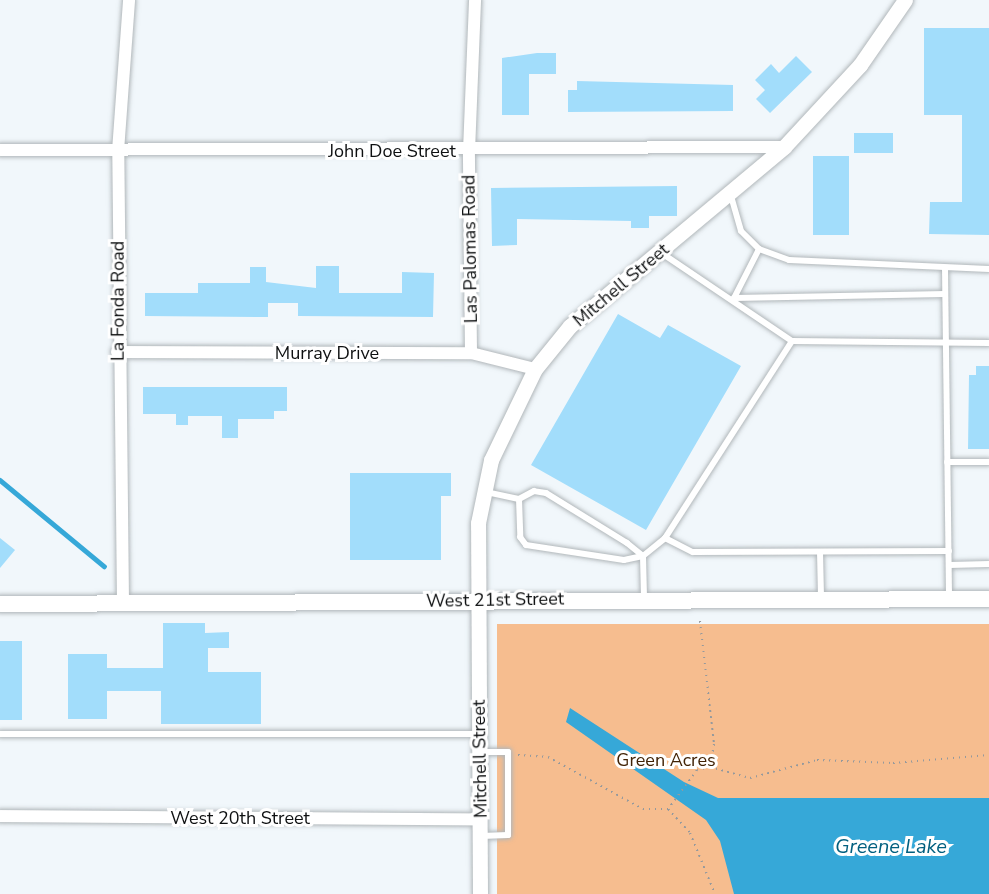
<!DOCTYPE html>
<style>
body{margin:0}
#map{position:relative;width:989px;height:894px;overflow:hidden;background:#f1f7fb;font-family:"Nunito Sans",sans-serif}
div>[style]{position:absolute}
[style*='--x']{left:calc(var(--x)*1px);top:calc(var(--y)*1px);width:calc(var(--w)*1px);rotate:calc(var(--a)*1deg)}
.green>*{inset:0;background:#f6bd8f;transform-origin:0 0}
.water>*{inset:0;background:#36a8d8}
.stream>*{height:4.5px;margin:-2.25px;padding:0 2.25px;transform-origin:2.25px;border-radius:2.25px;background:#36a8d8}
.building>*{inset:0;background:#a2ddfb;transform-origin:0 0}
.path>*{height:2px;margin-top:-1px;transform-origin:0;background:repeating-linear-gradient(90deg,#95999c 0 1.5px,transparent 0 6px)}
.roads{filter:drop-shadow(0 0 2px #b1b7ba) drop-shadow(0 0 2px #b1b7ba)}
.service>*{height:6px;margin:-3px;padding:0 3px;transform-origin:3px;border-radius:3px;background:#fff}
.minor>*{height:12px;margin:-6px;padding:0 6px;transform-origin:6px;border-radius:6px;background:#fff}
.tertiary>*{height:15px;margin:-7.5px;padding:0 7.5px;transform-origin:7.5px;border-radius:7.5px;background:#fff}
.secondary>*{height:16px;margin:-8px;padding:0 8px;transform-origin:8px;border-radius:8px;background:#fff}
span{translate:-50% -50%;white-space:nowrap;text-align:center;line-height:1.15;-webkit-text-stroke:6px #fff;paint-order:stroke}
.street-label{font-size:18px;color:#0e1011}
.park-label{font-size:18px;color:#412306}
.water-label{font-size:20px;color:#015f7f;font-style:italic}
</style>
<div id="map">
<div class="green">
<div style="left:989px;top:624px;width:270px;height:492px;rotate:90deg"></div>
</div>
<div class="water">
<div style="clip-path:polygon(570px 708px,684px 782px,718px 798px,989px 798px,989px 894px,734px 894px,720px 841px,706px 820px,566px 722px)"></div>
</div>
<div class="stream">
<div style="--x:0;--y:480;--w:135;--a:39.6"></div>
</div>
<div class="building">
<div style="clip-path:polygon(924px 28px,989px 28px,989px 235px,929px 234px,930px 202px,962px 202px,962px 115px,924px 115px)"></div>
<div style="clip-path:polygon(537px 53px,556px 53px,556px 74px,529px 74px,529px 115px,502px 115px,502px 58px)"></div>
<div style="clip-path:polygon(796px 56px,812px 72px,770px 113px,756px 99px,765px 90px,755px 80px,771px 64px,779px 73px)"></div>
<div style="clip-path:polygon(577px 81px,733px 85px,733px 111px,568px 112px,568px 90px,577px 90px)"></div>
<div style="left:854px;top:133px;width:39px;height:20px"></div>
<div style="left:813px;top:156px;width:36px;height:79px"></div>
<div style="clip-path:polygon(677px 186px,677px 216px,649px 216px,649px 228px,631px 228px,631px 221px,517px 219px,517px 245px,492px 246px,491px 188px)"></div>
<div style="clip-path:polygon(316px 266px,339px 266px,339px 293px,402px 293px,402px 272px,434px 273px,433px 317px,298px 316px,298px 303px,268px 303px,268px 317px,145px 316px,145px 293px,198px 293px,198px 283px,250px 283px,250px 267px,266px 267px,266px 282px,316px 288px)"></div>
<div style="clip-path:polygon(618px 314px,660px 338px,668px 325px,741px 366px,646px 530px,531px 465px)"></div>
<div style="clip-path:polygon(976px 366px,989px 366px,989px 449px,968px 449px,969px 375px,976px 375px)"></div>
<div style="clip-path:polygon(143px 387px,287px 387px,287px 411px,274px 411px,274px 419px,238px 419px,238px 438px,222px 438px,222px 416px,188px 416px,188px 425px,176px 425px,176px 414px,143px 414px)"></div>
<div style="clip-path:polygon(350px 473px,451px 473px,451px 496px,441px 496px,441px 560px,350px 560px)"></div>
<div style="clip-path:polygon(0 538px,15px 550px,0 568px)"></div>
<div style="clip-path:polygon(163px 623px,205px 623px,205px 633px,229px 632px,229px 648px,208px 648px,208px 672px,261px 672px,261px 724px,161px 724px,161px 691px,107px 691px,107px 719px,68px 719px,68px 654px,107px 654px,107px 668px,163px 668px)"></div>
<div style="left:0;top:641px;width:22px;height:79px"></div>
</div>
<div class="path">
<div style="--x:700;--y:621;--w:124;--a:83.5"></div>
<div style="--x:714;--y:744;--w:23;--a:100"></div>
<div style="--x:710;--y:767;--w:41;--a:15.4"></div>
<div style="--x:750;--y:778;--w:69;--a:-15"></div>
<div style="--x:817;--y:760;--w:76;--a:2.3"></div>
<div style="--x:893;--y:763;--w:96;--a:-4.8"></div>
<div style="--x:518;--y:755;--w:30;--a:4"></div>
<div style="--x:548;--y:757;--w:108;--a:28.7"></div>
<div style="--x:643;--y:809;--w:25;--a:0"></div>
<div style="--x:710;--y:767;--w:13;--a:167"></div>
<div style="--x:697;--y:770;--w:49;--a:126.6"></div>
<div style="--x:668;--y:809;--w:33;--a:47"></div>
<div style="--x:690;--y:833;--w:66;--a:67.7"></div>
</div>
<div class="roads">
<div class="service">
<div style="--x:731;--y:196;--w:36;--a:74"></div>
<div style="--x:741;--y:231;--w:25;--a:45"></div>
<div style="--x:759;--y:249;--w:32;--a:20"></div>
<div style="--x:789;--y:260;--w:200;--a:2.6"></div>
<div style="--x:759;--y:249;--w:55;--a:117"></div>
<div style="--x:734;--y:298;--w:211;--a:-1.1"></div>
<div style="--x:660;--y:252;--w:159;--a:34"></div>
<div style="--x:792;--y:341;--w:197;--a:0.6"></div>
<div style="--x:945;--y:268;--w:329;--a:89.3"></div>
<div style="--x:947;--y:462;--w:42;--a:0"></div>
<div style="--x:486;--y:492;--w:34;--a:12"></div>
<div style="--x:665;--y:538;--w:31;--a:27"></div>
<div style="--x:693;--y:552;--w:256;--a:-0.2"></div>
<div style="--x:820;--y:552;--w:45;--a:88.7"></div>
<div style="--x:949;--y:565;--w:40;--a:-1.4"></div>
<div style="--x:644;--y:597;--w:41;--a:-91.4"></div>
<div style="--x:643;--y:556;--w:21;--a:-141"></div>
<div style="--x:627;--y:543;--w:95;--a:-148.3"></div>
<div style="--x:546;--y:493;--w:12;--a:-171"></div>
<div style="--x:534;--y:491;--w:17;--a:152"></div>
<div style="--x:519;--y:499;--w:38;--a:88"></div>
<div style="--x:520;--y:537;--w:10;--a:53"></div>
<div style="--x:526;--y:545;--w:99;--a:8.7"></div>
<div style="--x:624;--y:560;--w:19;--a:-12"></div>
<div style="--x:643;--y:556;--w:28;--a:-39"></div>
<div style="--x:665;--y:538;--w:234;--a:-57.2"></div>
<div style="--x:0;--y:734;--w:479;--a:0"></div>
<div style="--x:480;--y:752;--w:28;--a:0"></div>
<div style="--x:508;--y:752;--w:83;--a:90"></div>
<div style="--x:508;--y:835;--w:27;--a:178"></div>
</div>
<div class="minor">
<div style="--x:0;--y:150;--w:784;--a:-0.22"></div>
<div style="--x:117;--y:352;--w:354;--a:0.2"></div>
<div style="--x:471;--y:353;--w:66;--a:14"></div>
<div style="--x:471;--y:353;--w:202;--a:-90.6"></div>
<div style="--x:469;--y:151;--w:151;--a:-87.7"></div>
<div style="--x:123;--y:603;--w:452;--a:-90.6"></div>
<div style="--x:118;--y:151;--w:151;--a:-85.8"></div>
<div style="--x:0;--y:816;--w:481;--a:0.4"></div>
</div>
<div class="tertiary">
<div style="--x:480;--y:894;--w:371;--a:-90.3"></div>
<div style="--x:478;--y:523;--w:64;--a:-78.3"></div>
<div style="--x:491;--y:460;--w:101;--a:-64.2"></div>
<div style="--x:535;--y:369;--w:55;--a:-50.9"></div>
<div style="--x:570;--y:326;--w:279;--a:-39.9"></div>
<div style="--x:784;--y:147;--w:112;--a:-47.2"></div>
<div style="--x:860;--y:65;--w:79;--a:-55.3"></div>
</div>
<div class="secondary">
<div style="--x:0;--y:604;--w:989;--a:-0.29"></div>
</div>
</div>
<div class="street-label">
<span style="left:392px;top:151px">John Doe Street</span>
<span style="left:470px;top:249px;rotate:-91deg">Las Palomas Road</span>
<span style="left:621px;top:285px;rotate:-40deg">Mitchell Street</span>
<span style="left:118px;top:301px;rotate:-90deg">La Fonda Road</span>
<span style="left:327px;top:353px">Murray Drive</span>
<span style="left:495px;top:600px;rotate:-1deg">West 21st Street</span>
<span style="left:480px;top:759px;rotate:-91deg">Mitchell Street</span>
<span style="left:240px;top:818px">West 20th Street</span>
</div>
<div class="park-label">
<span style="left:666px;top:760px">Green Acres</span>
</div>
<div class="water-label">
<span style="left:891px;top:846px">Greene Lake</span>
</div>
</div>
